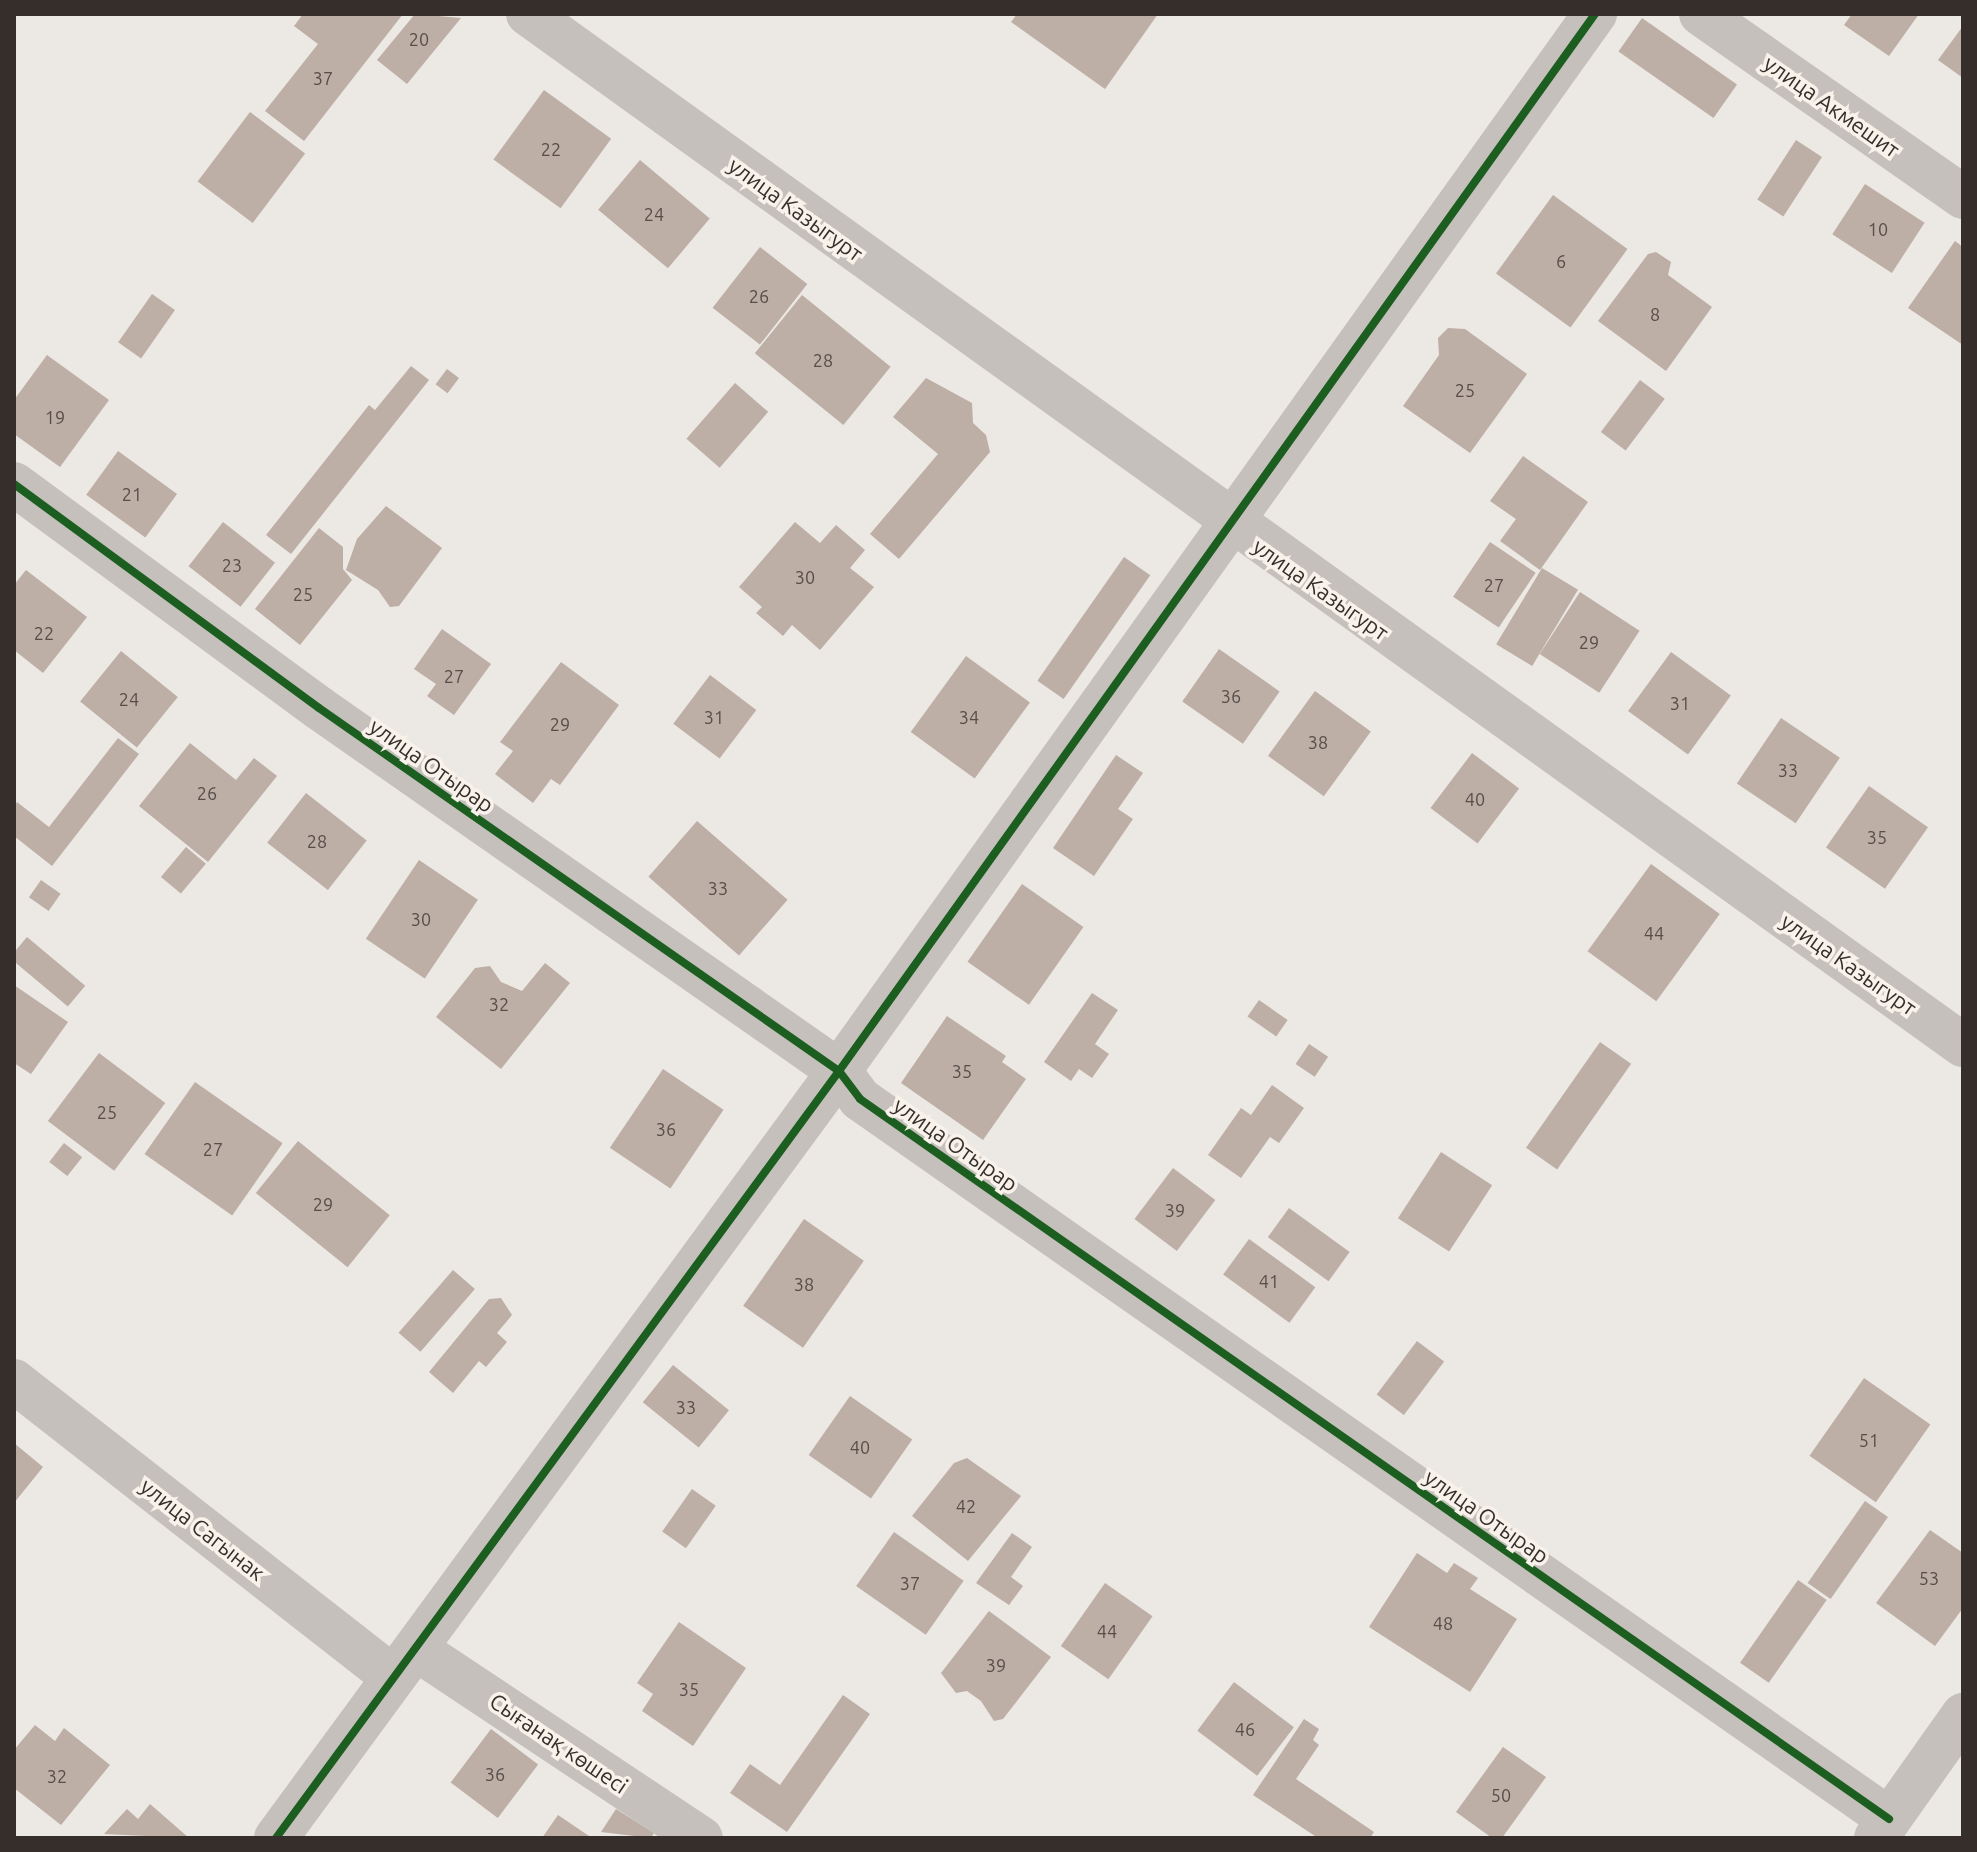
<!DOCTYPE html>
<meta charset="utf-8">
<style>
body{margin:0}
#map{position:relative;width:1977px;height:1852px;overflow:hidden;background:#ece8e3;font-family:Ubuntu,sans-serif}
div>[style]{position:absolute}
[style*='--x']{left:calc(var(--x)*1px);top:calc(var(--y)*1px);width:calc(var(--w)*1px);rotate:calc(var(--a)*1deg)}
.building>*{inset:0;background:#bdaea6;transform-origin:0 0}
.minor>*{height:44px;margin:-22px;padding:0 22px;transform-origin:22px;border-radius:22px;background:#c5c0bb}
.cycleway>*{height:8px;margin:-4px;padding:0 4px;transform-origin:4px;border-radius:4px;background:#1b5e20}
span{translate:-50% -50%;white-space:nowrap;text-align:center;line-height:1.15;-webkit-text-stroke:7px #f8f2eb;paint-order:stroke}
.number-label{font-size:18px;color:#574e49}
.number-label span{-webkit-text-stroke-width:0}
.street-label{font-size:22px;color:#352e2a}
.frame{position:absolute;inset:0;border:16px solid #352e2a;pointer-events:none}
</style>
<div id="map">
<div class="building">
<div style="clip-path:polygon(303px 14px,403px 14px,304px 141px,265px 111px,318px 44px,294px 26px)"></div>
<div style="clip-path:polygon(415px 14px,461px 18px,407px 84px,377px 60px)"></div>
<div style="clip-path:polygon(1017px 14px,1158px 14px,1105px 89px,1011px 22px)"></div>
<div style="clip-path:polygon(1852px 14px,1919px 14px,1889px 56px,1844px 25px)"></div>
<div style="left:1642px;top:18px;width:116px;height:41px;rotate:35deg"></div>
<div style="clip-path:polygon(1963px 26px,1963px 78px,1938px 60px)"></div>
<div style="left:544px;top:90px;width:83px;height:86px;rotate:36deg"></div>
<div style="left:250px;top:112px;width:69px;height:87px;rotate:37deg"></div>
<div style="left:1796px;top:140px;width:31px;height:71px;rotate:33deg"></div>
<div style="left:640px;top:160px;width:91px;height:65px;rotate:40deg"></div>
<div style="left:1865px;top:184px;width:71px;height:60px;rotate:33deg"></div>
<div style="left:1553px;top:195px;width:92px;height:97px;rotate:36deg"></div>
<div style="clip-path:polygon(1955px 241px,1963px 247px,1963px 345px,1908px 308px)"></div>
<div style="left:760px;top:247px;width:60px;height:77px;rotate:38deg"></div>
<div style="clip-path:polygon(1656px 252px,1671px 262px,1668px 275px,1712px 307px,1666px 371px,1598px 321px,1648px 254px)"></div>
<div style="left:152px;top:294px;width:28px;height:59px;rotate:35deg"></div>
<div style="left:802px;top:295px;width:114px;height:75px;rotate:39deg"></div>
<div style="clip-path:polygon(1448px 328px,1465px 329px,1527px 374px,1470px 453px,1403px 406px,1439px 355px,1438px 338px)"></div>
<div style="clip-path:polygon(47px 355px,109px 400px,60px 467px,14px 434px,14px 400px)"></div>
<div style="clip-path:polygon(411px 366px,429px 380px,291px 554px,266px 535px,369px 405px,375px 410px)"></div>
<div style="left:447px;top:369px;width:15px;height:19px;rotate:37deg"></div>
<div style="clip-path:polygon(926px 378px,972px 403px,973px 423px,986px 435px,990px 452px,899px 559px,870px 534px,938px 454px,893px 417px)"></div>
<div style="left:1640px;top:380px;width:31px;height:65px;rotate:37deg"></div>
<div style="left:735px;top:383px;width:44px;height:74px;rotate:41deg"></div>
<div style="left:118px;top:451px;width:73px;height:54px;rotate:36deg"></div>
<div style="clip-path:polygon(1523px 456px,1588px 502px,1540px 570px,1500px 541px,1516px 519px,1490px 501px)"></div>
<div style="clip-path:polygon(386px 506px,442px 548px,399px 606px,390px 607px,378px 590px,346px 570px,357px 539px)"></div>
<div style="left:223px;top:522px;width:66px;height:56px;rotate:38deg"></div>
<div style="clip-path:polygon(795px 522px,820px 543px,836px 525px,865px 550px,850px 568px,874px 587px,820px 650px,792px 625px,783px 636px,756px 613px,762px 607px,739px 587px)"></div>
<div style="clip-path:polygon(319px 528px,343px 547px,343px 569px,352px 580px,300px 645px,255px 609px)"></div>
<div style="left:1490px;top:542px;width:55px;height:66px;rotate:34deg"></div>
<div style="left:1124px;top:557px;width:32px;height:151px;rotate:35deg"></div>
<div style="left:1542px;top:568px;width:42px;height:89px;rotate:31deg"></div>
<div style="clip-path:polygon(26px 570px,87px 617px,43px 673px,14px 650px,14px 585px)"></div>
<div style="left:1580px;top:592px;width:71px;height:74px;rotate:33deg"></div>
<div style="clip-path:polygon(442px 629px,491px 664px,454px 715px,427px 696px,436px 684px,414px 669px)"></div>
<div style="left:1219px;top:649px;width:74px;height:64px;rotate:35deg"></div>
<div style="left:121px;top:651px;width:73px;height:65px;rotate:39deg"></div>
<div style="left:1671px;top:652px;width:74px;height:73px;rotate:36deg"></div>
<div style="left:966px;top:656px;width:79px;height:94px;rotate:36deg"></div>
<div style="clip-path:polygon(561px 662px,619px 705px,560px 785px,551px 779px,533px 803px,495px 774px,513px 751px,500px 742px)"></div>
<div style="left:710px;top:675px;width:58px;height:61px;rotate:37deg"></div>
<div style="left:1315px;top:691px;width:69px;height:80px;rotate:36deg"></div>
<div style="left:1781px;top:718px;width:71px;height:79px;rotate:34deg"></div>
<div style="clip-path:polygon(118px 738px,139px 754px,52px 866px,14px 836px,14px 807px,17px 802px,49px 827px)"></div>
<div style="clip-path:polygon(190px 743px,236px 780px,254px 758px,277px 776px,208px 862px,139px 806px)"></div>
<div style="left:1472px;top:753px;width:59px;height:69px;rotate:37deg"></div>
<div style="clip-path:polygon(1116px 755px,1143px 773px,1118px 809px,1133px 819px,1094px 876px,1053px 848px)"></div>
<div style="left:1869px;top:786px;width:72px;height:75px;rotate:35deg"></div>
<div style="left:306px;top:793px;width:77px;height:63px;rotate:38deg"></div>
<div style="left:697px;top:821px;width:120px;height:74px;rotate:41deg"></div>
<div style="left:186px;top:847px;width:26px;height:39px;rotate:40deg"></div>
<div style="left:419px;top:860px;width:71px;height:95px;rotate:34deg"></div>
<div style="left:1651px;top:864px;width:85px;height:108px;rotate:36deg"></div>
<div style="left:41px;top:880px;width:24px;height:21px;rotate:35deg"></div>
<div style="left:1022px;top:884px;width:75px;height:95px;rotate:35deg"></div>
<div style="left:27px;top:937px;width:76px;height:27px;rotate:40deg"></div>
<div style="clip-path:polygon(545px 963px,570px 983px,501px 1069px,436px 1017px,475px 968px,490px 966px,501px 982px,522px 991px)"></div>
<div style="clip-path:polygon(14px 985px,68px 1022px,31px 1074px,14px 1063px)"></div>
<div style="clip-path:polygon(1092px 993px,1118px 1010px,1095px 1044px,1109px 1054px,1092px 1078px,1079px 1069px,1071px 1081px,1044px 1062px)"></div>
<div style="left:1259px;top:1000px;width:35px;height:20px;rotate:35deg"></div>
<div style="clip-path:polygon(947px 1016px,1006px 1056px,1002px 1062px,1026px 1079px,983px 1140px,901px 1083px)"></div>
<div style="left:1600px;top:1042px;width:38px;height:129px;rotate:35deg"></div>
<div style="left:1309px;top:1044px;width:23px;height:24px;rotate:34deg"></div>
<div style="left:99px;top:1053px;width:83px;height:85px;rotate:37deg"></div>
<div style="left:663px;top:1069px;width:73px;height:95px;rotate:34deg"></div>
<div style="left:195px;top:1082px;width:107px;height:88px;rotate:35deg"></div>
<div style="clip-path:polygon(1272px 1085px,1304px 1108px,1279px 1143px,1270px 1137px,1241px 1178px,1208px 1155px,1241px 1108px,1251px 1115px)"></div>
<div style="left:298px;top:1141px;width:118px;height:67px;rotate:39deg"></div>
<div style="left:64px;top:1143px;width:23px;height:24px;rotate:38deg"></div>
<div style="left:1441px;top:1152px;width:61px;height:79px;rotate:33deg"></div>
<div style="left:1173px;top:1168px;width:53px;height:64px;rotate:37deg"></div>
<div style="left:1289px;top:1208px;width:75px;height:36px;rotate:36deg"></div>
<div style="left:804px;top:1219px;width:73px;height:106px;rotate:35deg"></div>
<div style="left:1249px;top:1239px;width:82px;height:44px;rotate:36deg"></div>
<div style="left:453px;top:1270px;width:29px;height:83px;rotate:41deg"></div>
<div style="clip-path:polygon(501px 1298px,512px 1315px,497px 1333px,507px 1342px,486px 1367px,479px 1361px,453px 1393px,429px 1372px,489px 1299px)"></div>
<div style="left:1417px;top:1341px;width:34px;height:67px;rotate:37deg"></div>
<div style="left:673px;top:1365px;width:72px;height:48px;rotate:39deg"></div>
<div style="left:1864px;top:1378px;width:81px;height:95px;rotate:35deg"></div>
<div style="left:850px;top:1396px;width:76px;height:72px;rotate:35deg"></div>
<div style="clip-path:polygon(14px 1443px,43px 1467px,14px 1503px)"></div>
<div style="clip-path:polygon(967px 1458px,1021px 1496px,968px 1561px,912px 1516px,954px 1463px)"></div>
<div style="left:692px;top:1489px;width:29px;height:52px;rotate:35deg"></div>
<div style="left:1865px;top:1501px;width:28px;height:100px;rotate:35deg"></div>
<div style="clip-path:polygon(1930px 1530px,1963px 1553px,1963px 1608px,1935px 1646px,1876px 1603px)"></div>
<div style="left:894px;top:1532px;width:85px;height:66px;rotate:35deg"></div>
<div style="clip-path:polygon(1012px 1533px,1032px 1547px,1011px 1577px,1023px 1586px,1009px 1605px,976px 1583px)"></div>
<div style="clip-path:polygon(1417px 1553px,1447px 1573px,1454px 1563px,1478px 1578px,1470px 1589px,1517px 1619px,1470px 1692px,1369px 1627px)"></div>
<div style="left:1798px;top:1580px;width:35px;height:101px;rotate:35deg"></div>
<div style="left:1105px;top:1583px;width:58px;height:77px;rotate:35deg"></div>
<div style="clip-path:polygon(989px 1611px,1051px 1657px,1003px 1719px,994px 1721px,981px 1701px,967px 1691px,956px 1693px,941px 1673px)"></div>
<div style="clip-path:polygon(679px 1622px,746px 1668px,693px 1746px,642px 1711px,653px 1694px,637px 1683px)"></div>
<div style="left:1234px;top:1682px;width:75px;height:61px;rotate:37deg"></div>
<div style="clip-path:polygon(843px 1695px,870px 1714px,787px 1832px,730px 1793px,750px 1764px,780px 1785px)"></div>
<div style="clip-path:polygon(1304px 1719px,1319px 1729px,1313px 1740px,1319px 1745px,1296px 1779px,1374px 1832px,1370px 1838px,1318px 1838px,1253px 1795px)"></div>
<div style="clip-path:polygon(35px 1725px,55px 1741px,64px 1728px,110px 1765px,61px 1825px,14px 1788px,14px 1750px)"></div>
<div style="left:491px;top:1729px;width:59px;height:67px;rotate:37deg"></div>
<div style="clip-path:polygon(1503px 1747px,1546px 1777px,1502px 1838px,1492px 1838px,1456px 1812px)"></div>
<div style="clip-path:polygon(150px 1804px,189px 1838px,104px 1834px,127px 1809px,138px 1819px)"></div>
<div style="clip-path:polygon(616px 1809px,654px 1833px,651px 1838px,601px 1832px)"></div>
<div style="clip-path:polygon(558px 1815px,592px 1838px,542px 1838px)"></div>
</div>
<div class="minor">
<div style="--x:528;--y:14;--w:1767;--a:35.7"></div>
<div style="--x:1701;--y:14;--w:320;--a:34.9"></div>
<div style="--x:14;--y:484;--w:378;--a:36.3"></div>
<div style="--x:319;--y:708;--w:634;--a:34.92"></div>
<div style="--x:839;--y:1071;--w:35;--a:53"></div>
<div style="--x:860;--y:1099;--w:1256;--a:34.98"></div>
<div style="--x:14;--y:1381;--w:479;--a:38"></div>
<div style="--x:416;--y:1649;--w:342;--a:33.6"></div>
<div style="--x:276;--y:1838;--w:951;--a:-53.72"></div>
<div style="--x:839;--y:1071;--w:1300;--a:-54.43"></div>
<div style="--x:1876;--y:1838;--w:151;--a:-54.7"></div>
</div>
<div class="cycleway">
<div style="--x:14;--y:484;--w:378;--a:36.3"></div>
<div style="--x:319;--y:708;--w:634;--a:34.92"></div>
<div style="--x:839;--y:1071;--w:35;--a:53"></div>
<div style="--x:860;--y:1099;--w:1256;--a:34.98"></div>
<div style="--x:276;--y:1838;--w:951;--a:-53.72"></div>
<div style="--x:839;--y:1071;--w:1300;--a:-54.43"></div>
</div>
<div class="number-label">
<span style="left:419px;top:39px">20</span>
<span style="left:323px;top:78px">37</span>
<span style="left:551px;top:149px">22</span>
<span style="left:654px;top:214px">24</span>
<span style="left:1878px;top:229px">10</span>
<span style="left:1561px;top:261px">6</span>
<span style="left:759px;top:296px">26</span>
<span style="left:1655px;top:314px">8</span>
<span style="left:823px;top:360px">28</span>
<span style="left:1465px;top:390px">25</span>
<span style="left:55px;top:417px">19</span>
<span style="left:132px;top:494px">21</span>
<span style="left:232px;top:565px">23</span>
<span style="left:805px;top:577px">30</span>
<span style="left:1494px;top:585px">27</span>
<span style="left:303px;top:594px">25</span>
<span style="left:44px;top:633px">22</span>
<span style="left:1589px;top:642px">29</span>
<span style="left:454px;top:676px">27</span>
<span style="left:1231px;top:696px">36</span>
<span style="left:129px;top:699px">24</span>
<span style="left:1680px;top:703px">31</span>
<span style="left:714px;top:717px">31</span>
<span style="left:969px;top:717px">34</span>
<span style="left:560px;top:724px">29</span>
<span style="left:1318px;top:742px">38</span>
<span style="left:1788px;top:770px">33</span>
<span style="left:207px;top:793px">26</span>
<span style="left:1475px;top:799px">40</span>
<span style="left:1877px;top:837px">35</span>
<span style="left:317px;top:841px">28</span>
<span style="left:718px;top:888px">33</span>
<span style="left:421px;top:919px">30</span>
<span style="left:1654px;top:933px">44</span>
<span style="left:499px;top:1004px">32</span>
<span style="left:962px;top:1071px">35</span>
<span style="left:107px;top:1112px">25</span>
<span style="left:666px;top:1129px">36</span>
<span style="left:213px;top:1149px">27</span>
<span style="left:323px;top:1204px">29</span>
<span style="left:1175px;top:1210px">39</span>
<span style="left:1269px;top:1281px">41</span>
<span style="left:804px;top:1284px">38</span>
<span style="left:686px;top:1407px">33</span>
<span style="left:1869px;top:1440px">51</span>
<span style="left:860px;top:1447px">40</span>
<span style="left:966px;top:1506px">42</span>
<span style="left:1929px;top:1578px">53</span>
<span style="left:910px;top:1583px">37</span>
<span style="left:1443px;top:1623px">48</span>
<span style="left:1107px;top:1631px">44</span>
<span style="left:996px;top:1665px">39</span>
<span style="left:689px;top:1689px">35</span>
<span style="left:1245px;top:1729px">46</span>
<span style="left:495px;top:1774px">36</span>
<span style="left:57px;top:1776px">32</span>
<span style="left:1501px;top:1795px">50</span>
</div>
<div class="street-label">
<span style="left:1832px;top:106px;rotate:35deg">улица Акмешит</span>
<span style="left:796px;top:209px;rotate:36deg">улица Казыгурт</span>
<span style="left:1321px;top:589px;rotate:35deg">улица Казыгурт</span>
<span style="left:432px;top:765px;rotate:35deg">улица Отырар</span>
<span style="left:1849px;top:964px;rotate:35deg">улица Казыгурт</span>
<span style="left:956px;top:1144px;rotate:35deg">улица Отырар</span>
<span style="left:1487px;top:1516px;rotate:35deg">улица Отырар</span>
<span style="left:203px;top:1529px;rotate:38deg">улица Сагынак</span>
<span style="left:559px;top:1743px;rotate:34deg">Сығанақ көшесі</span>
</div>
<div class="frame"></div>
</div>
